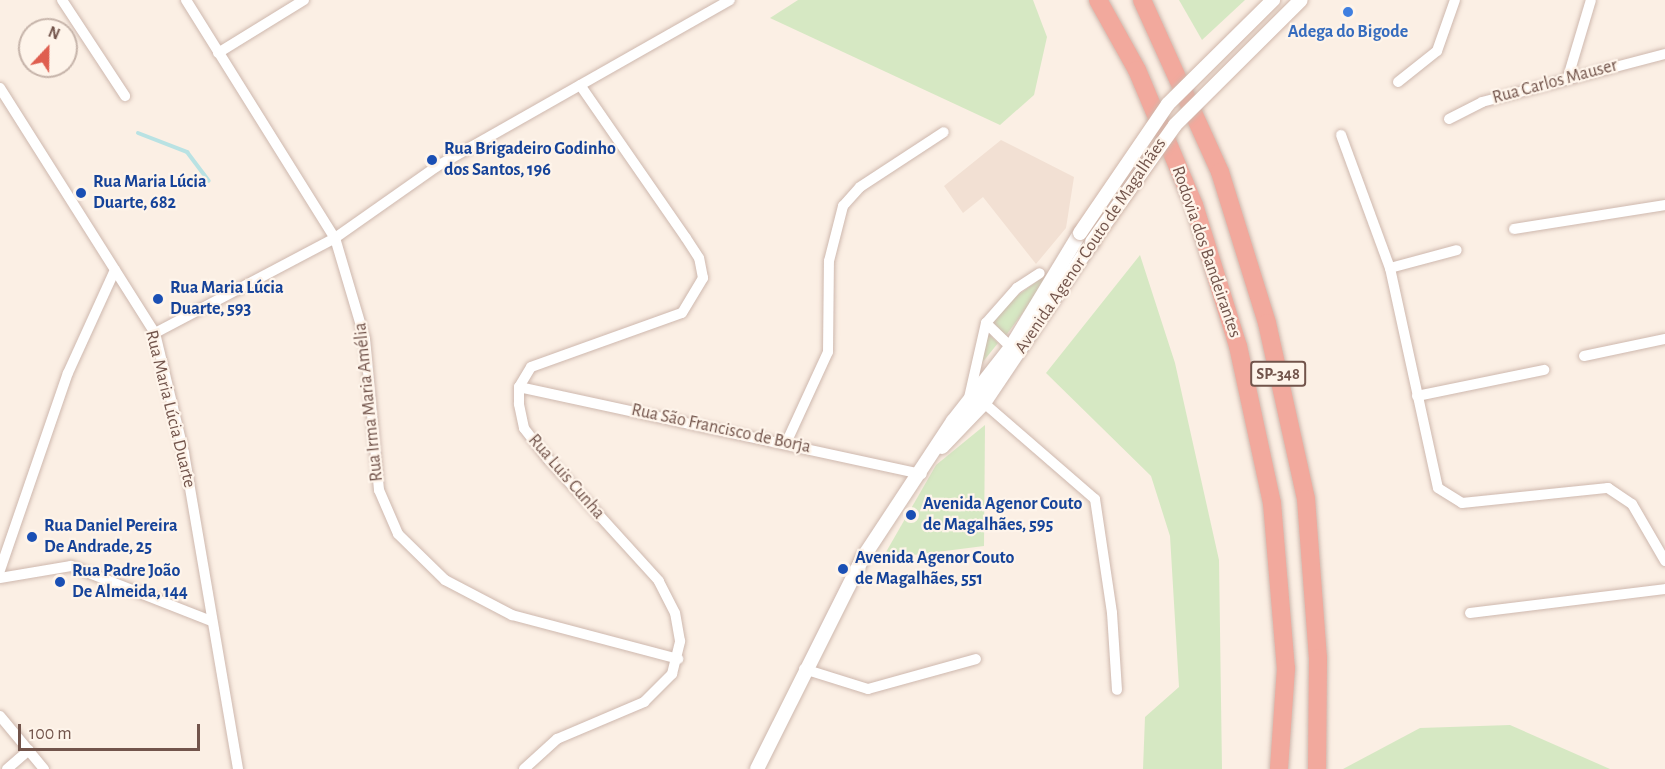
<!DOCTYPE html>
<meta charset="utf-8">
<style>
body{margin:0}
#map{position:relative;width:1665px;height:769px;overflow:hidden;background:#fbefe4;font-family:"Alegreya Sans",sans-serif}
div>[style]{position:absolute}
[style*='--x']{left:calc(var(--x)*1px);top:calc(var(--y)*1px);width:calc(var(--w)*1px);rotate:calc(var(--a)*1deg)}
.residential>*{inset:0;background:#f2e0d3}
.green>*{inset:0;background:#d6e8c3}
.stream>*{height:4px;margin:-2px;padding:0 2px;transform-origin:2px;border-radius:2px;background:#b9e2e3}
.roads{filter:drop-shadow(0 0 2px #ceb8ae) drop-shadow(0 0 2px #ceb8ae)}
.street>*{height:10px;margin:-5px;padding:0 5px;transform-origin:5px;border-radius:5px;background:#fff}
.secondary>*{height:14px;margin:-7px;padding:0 7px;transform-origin:7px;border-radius:7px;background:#fff}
.highway>*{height:18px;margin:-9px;padding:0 9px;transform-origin:9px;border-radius:9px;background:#f2a99d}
.bridges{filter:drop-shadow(0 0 2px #d0b7ab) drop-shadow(0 0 2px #d0b7ab)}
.secondary-bridge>*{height:14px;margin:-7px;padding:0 7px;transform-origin:7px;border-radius:7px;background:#fff}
.dots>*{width:16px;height:16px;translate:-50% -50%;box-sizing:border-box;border:3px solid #fef4ea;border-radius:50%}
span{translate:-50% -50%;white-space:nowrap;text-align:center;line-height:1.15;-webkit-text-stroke:4.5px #fef4ea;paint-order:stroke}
.shield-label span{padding:2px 4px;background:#fef4ea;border:2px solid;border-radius:4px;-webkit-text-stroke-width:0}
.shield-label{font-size:16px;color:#72544b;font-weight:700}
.shop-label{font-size:18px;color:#366cbe;font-weight:700}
.street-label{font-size:18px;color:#72544b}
.transit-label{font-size:18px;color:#164399;font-weight:700}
.left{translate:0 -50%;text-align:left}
.north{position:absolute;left:18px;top:18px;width:60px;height:60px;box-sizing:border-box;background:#fef4ea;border:2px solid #c6b4aa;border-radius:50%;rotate:22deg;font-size:16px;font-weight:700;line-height:24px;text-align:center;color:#72544b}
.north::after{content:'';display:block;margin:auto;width:21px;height:27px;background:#df5e4f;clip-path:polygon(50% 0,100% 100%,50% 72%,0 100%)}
.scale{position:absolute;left:18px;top:724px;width:182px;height:27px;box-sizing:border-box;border:3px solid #72544b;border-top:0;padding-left:8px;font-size:18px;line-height:21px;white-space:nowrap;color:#72544b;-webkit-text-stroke:4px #fef4ea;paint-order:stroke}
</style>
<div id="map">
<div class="residential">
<div style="clip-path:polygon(1001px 140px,1074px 177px,1066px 228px,1036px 264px,983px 197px,963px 213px,944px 186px)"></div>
</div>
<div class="green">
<div style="clip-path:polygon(798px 0,1033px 0,1047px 37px,1034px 95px,1000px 125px,770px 18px)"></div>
<div style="clip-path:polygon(1179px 0,1245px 0,1202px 40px)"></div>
<div style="clip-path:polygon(1140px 255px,1175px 363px,1219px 560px,1222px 769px,1143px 769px,1145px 717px,1179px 687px,1170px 536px,1151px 476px,1046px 373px)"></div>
<div style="clip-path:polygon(1043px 277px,1049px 278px,1004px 338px,992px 325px,1003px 306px)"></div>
<div style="clip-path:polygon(988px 333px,998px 343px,982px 363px)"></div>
<div style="clip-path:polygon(985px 425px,984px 546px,882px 559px,936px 465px)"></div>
<div style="clip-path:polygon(1510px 725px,1610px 769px,1343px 769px,1420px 728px)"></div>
</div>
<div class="stream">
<div style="--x:138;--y:133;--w:53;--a:21.2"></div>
<div style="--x:187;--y:152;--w:36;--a:53"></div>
</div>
<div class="roads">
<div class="street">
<div style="--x:62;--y:0;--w:115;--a:56.7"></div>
<div style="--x:186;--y:0;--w:281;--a:58"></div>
<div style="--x:335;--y:238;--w:105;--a:73.5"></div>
<div style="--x:365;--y:339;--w:152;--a:84.7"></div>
<div style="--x:379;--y:490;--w:48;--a:66.6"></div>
<div style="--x:398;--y:534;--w:66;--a:44.4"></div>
<div style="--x:445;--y:580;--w:76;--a:27.6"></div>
<div style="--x:512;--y:615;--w:172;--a:14.8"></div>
<div style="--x:218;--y:53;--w:101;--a:-31.6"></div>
<div style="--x:1568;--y:77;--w:80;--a:-73.4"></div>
<div style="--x:1398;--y:82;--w:50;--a:-38.5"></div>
<div style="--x:1437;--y:51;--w:54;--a:-70.6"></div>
<div style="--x:0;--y:88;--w:290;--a:57.7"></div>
<div style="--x:155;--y:333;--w:123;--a:76.4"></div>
<div style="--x:184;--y:453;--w:321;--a:80.3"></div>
<div style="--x:1449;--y:119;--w:37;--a:-27"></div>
<div style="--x:1482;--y:102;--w:189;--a:-14.7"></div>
<div style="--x:1341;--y:135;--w:142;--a:69.8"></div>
<div style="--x:1390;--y:268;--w:225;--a:77.7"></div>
<div style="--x:1438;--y:488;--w:28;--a:32"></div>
<div style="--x:1462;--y:503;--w:147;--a:-5.9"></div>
<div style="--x:1608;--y:488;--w:29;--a:34"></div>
<div style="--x:1632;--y:504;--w:66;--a:59.9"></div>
<div style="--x:1514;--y:229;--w:153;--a:-9"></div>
<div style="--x:1390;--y:268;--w:69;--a:-15"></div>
<div style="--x:986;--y:323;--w:35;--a:44"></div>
<div style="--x:155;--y:333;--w:204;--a:-27.8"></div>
<div style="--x:335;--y:238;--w:123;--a:-35.1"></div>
<div style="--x:436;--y:167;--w:338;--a:-29.6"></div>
<div style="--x:1584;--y:356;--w:83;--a:-11.9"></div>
<div style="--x:519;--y:387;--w:412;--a:12.2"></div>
<div style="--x:1417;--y:396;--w:130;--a:-11.6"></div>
<div style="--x:968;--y:402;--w:81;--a:-77.2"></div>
<div style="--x:986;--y:323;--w:47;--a:-48.5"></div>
<div style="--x:1017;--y:288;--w:27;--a:-33"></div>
<div style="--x:984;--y:403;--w:147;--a:40.9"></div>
<div style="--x:1095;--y:499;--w:115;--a:81.5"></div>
<div style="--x:1112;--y:613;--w:77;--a:86.3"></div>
<div style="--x:787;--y:441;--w:98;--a:-65.3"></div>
<div style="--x:828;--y:352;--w:91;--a:-89.4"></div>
<div style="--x:829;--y:261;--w:57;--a:-75.7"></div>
<div style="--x:843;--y:206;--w:25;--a:-48"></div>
<div style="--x:860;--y:187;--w:100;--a:-33.2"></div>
<div style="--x:0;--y:570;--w:208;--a:-71"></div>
<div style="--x:68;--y:373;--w:113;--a:-65.5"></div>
<div style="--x:0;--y:578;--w:72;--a:-9.6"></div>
<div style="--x:71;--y:566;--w:150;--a:21.4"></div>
<div style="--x:1470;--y:613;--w:196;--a:-7"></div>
<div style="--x:804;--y:669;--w:67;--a:17.4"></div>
<div style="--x:868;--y:689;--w:112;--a:-15.5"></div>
<div style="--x:0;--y:716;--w:69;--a:50.3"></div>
<div style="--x:7;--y:769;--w:29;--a:-41"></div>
<div style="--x:524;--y:769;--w:45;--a:-42.3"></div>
<div style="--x:557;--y:739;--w:95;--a:-23"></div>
<div style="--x:644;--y:702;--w:40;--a:-45"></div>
<div style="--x:672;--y:674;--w:34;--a:-76"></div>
<div style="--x:680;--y:641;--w:28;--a:-100"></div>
<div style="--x:675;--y:613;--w:36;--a:-117"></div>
<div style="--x:659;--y:581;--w:165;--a:-132.3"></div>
<div style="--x:548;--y:459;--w:39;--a:-128"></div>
<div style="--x:524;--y:428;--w:25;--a:-102"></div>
<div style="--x:519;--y:404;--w:17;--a:-90"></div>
<div style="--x:519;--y:387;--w:23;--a:-59"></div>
<div style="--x:531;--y:367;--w:160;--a:-19.7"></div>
<div style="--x:682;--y:313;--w:41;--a:-59"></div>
<div style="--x:703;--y:278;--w:20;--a:-101"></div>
<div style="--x:699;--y:258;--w:24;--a:-123"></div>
<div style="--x:686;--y:238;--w:186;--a:-124.7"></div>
</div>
<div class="secondary">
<div style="--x:942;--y:447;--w:61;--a:-46.3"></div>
<div style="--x:984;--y:403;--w:194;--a:-56.1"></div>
<div style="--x:757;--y:769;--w:235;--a:-63.4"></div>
<div style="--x:862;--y:559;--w:165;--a:-56.6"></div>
<div style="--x:953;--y:421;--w:94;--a:-51.9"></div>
<div style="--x:1011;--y:347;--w:133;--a:-58.8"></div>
</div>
<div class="highway">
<div style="--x:1098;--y:0;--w:80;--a:60.9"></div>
<div style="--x:1137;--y:70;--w:147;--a:67.1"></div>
<div style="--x:1194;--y:205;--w:148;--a:72.7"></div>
<div style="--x:1238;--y:346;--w:161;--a:77.8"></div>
<div style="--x:1272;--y:503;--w:166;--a:85.2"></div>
<div style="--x:1286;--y:668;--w:101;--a:94"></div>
<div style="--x:1142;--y:0;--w:189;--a:65.6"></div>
<div style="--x:1220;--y:172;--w:158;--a:72.7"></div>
<div style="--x:1267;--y:323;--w:180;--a:77.5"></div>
<div style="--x:1306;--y:499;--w:159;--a:85.7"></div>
<div style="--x:1318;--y:658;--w:111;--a:90.5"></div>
</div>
</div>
<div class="bridges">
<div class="secondary-bridge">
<div style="--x:1080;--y:233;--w:156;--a:-55.7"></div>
<div style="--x:1168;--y:104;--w:148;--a:-44.7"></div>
<div style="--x:1092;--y:242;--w:143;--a:-54.6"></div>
<div style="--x:1175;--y:125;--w:177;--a:-44.8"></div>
</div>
</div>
<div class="dots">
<div style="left:1348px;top:12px;background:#3f7fe0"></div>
<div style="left:432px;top:160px;background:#1a4fb4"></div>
<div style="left:81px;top:193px;background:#1a4fb4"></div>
<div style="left:158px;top:299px;background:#1a4fb4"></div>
<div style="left:911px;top:515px;background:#1a4fb4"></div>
<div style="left:32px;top:537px;background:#1a4fb4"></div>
<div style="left:843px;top:569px;background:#1a4fb4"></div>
<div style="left:60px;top:582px;background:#1a4fb4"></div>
</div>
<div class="shield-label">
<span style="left:1278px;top:374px">SP-348</span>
</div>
<div class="shop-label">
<span style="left:1348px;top:32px">Adega do Bigode</span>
</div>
<div class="street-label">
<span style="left:1555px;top:82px;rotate:-15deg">Rua Carlos Mauser</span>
<span style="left:1091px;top:246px;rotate:-56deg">Avenida Agenor Couto de Magalhães</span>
<span style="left:1206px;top:252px;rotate:71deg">Rodovia dos Bandeirantes</span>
<span style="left:369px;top:402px;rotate:-96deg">Rua Irma Maria Amélia</span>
<span style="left:170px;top:409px;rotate:76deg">Rua Maria Lúcia Duarte</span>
<span style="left:721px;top:429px;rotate:12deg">Rua São Francisco de Borja</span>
<span style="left:566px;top:477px;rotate:49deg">Rua Luis Cunha</span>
</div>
<div class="transit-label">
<span class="left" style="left:444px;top:160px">Rua Brigadeiro Godinho<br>dos Santos, 196</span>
<span class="left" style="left:93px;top:193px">Rua Maria Lúcia<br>Duarte, 682</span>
<span class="left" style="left:170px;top:299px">Rua Maria Lúcia<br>Duarte, 593</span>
<span class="left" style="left:923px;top:515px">Avenida Agenor Couto<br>de Magalhães, 595</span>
<span class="left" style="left:44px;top:537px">Rua Daniel Pereira<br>De Andrade, 25</span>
<span class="left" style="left:855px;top:569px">Avenida Agenor Couto<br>de Magalhães, 551</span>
<span class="left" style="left:72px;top:582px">Rua Padre João<br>De Almeida, 144</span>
</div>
<div class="north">N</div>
<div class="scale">100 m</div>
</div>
